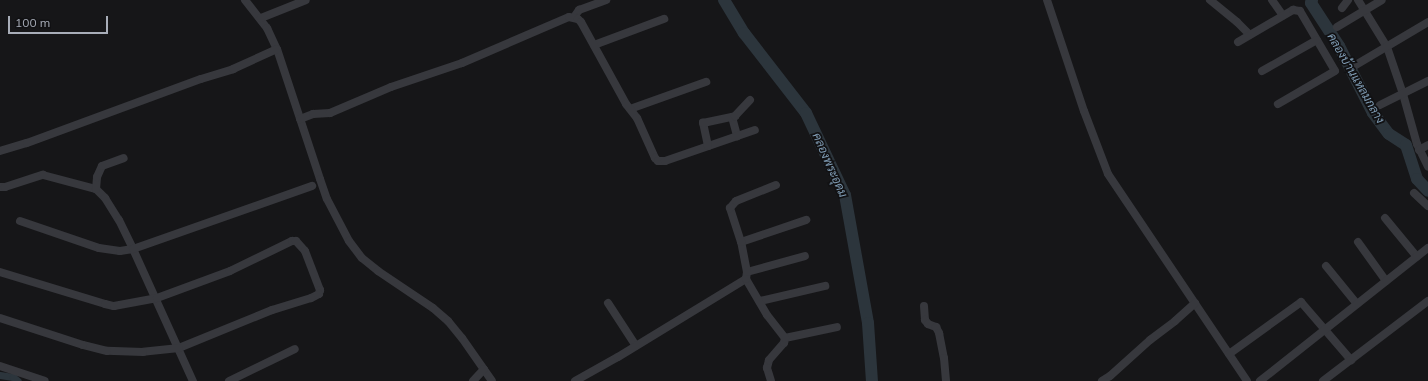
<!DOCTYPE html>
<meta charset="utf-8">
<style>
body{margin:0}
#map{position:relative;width:1428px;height:381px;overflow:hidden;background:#161618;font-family:Mulish,Sarabun,sans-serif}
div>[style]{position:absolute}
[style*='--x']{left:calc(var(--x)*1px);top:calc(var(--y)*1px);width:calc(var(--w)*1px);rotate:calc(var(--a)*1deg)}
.canal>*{height:7px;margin:-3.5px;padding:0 3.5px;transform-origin:3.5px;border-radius:3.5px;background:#2c353c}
.river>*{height:12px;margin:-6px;padding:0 6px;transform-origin:6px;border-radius:6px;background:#2c353c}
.minor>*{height:8px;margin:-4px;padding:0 4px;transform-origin:4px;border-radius:4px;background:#37383d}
span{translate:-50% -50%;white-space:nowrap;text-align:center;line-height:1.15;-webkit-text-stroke:3.5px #111113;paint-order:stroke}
.water-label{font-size:12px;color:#7f9bb3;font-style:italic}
.scale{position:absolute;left:8px;top:16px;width:100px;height:18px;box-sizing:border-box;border:2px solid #a8adb8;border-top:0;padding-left:5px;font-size:12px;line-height:14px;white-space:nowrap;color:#a8adb8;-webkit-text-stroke:3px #111113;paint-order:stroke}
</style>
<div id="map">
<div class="canal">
<div style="--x:0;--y:375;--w:13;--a:9"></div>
<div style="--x:13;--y:377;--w:6;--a:39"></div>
</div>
<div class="river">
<div style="--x:724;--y:0;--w:39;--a:59"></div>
<div style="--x:744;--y:33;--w:101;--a:52.2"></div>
<div style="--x:806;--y:113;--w:91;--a:64.6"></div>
<div style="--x:845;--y:195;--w:130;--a:79.8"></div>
<div style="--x:868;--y:323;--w:58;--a:86.1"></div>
<div style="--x:1312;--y:0;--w:3;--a:108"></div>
<div style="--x:1311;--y:3;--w:51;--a:56.9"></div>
<div style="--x:1339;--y:46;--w:75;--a:63.1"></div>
<div style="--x:1373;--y:113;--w:26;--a:53"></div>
<div style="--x:1389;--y:134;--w:20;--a:33"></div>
<div style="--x:1406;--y:145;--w:36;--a:72"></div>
<div style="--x:1417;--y:179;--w:16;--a:47"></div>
</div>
<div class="minor">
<div style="--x:245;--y:0;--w:36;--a:52"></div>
<div style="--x:267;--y:28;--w:23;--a:65"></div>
<div style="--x:277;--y:49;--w:137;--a:71.7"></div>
<div style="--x:320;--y:179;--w:21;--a:71"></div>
<div style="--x:327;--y:199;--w:47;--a:62.4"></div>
<div style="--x:349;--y:241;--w:21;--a:53"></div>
<div style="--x:362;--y:258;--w:21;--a:39"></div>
<div style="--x:378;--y:271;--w:66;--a:33.9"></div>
<div style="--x:433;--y:308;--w:20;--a:41"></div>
<div style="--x:448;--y:321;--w:22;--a:51"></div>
<div style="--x:462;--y:338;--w:52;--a:55.1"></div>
<div style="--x:1047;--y:0;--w:117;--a:71.6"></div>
<div style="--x:1084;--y:111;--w:67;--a:69.1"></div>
<div style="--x:1108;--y:174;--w:249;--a:56.1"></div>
<div style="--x:1210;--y:0;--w:35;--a:39"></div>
<div style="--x:1237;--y:22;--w:18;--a:45"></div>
<div style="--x:1272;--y:0;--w:19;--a:55"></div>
<div style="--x:1358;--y:0;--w:55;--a:58.3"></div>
<div style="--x:1387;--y:47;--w:50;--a:71.2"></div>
<div style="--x:1403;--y:94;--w:52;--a:74.4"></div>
<div style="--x:1417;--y:144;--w:25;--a:64"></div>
<div style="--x:1342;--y:8;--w:10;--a:-53"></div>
<div style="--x:574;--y:17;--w:9;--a:-54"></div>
<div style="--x:579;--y:10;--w:29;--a:-20"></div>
<div style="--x:261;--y:18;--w:48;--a:-21.8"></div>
<div style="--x:1337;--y:27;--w:52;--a:-31"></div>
<div style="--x:1238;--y:42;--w:64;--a:-30.2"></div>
<div style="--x:1293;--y:10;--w:7;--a:8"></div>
<div style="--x:1300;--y:11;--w:69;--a:59.7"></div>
<div style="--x:1335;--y:71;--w:66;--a:149.9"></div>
<div style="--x:594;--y:45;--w:75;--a:-20.4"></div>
<div style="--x:1354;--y:66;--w:86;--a:-30.7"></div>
<div style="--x:1262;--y:71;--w:63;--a:-29.4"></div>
<div style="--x:1380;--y:105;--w:54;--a:-26.6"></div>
<div style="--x:630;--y:109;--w:81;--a:-19.6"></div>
<div style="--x:732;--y:117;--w:20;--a:75"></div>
<div style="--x:300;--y:119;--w:14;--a:-21"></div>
<div style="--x:313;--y:114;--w:17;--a:-3"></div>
<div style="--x:330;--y:113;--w:66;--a:-23.1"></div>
<div style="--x:391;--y:87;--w:75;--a:-18.7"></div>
<div style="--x:462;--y:63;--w:116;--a:-23.3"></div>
<div style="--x:569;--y:17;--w:9;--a:13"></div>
<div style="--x:578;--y:19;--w:4;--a:45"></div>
<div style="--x:581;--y:22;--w:94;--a:61.2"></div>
<div style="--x:626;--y:104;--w:18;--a:52"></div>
<div style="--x:637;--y:118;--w:44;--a:65.8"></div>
<div style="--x:655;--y:158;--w:4;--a:45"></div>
<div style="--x:658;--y:161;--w:7;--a:0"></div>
<div style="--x:665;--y:161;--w:95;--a:-19"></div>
<div style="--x:708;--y:146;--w:24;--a:-102"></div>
<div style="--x:703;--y:123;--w:33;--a:-12"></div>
<div style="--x:735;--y:116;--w:22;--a:-47"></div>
<div style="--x:1419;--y:150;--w:10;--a:-29"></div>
<div style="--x:0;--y:151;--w:28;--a:-17"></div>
<div style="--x:27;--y:143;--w:185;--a:-20.2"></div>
<div style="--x:201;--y:79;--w:34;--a:-17"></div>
<div style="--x:233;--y:69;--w:48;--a:-24.4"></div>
<div style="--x:0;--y:187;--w:5;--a:0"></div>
<div style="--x:5;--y:187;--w:40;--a:-18"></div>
<div style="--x:43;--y:175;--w:55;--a:14.8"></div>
<div style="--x:96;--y:189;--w:13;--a:45"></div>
<div style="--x:105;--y:198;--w:26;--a:58"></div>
<div style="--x:119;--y:220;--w:32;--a:64"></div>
<div style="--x:133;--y:249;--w:145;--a:65.6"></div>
<div style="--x:96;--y:189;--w:12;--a:-85"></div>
<div style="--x:97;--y:177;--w:12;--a:-66"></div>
<div style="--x:102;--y:166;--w:23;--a:-20"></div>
<div style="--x:1414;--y:193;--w:19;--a:43"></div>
<div style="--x:1385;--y:218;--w:50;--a:50.6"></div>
<div style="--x:20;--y:221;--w:83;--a:18.9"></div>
<div style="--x:99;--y:248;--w:21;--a:8"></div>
<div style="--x:120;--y:251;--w:13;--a:-9"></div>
<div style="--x:133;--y:249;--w:190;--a:-19.4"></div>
<div style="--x:741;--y:242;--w:69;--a:-18.7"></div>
<div style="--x:1358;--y:242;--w:48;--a:54.3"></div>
<div style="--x:1326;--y:266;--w:49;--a:50.8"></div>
<div style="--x:0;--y:272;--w:110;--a:16.9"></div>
<div style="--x:105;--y:304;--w:9;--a:13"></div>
<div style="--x:114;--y:306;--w:44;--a:-10.5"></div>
<div style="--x:157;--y:298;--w:78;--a:-20.3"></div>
<div style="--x:230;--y:271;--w:69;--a:-25.8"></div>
<div style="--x:292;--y:241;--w:4;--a:0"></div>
<div style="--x:296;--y:241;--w:13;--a:48"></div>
<div style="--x:305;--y:251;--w:42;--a:69"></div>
<div style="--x:320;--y:290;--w:4;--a:104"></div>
<div style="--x:319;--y:294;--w:9;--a:153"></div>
<div style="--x:311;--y:298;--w:41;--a:162.9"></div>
<div style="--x:272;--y:310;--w:100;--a:157.8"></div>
<div style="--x:179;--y:348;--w:36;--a:174"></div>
<div style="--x:143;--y:352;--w:36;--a:-178"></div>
<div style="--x:107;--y:351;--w:25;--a:-166"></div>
<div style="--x:83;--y:345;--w:87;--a:-162"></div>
<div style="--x:747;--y:272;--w:60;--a:-15.4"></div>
<div style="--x:760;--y:301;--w:67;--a:-13"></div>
<div style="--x:608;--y:303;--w:51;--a:56.9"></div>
<div style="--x:924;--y:306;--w:14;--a:86"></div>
<div style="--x:925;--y:320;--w:5;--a:53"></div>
<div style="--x:928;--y:324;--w:9;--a:21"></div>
<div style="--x:936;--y:327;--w:7;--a:63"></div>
<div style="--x:939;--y:333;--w:25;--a:79"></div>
<div style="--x:944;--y:358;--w:23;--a:85"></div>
<div style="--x:785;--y:338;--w:53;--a:-11.9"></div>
<div style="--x:1229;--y:354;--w:89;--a:-35.8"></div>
<div style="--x:1301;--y:302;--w:77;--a:49.2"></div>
<div style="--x:0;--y:366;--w:47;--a:18.4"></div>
<div style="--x:229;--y:381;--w:73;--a:-25.9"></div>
<div style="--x:473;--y:381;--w:16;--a:-47"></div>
<div style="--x:575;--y:381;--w:49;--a:-29.2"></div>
<div style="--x:618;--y:357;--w:150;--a:-31.4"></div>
<div style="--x:771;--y:381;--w:14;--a:-107"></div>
<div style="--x:767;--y:368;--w:8;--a:-76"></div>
<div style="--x:769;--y:360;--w:23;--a:-49"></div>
<div style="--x:784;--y:343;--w:5;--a:-79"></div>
<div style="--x:785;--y:338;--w:29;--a:-128"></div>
<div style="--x:767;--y:315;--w:42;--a:-120.3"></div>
<div style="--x:746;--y:279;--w:7;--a:-82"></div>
<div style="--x:747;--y:272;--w:31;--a:-101"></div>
<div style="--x:741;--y:242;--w:36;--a:-108"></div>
<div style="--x:730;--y:208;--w:9;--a:-49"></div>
<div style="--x:736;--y:201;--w:43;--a:-21.8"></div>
<div style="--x:1102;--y:381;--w:9;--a:-32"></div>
<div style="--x:1110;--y:376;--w:54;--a:-42"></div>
<div style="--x:1150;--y:340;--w:31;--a:-37"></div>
<div style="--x:1175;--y:321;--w:27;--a:-42"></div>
<div style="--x:1260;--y:381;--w:214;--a:-38.4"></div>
<div style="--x:1323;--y:381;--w:132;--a:-37.3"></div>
</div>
<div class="water-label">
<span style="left:1356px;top:78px;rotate:60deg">คลองบ้านแหลมกลาง</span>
<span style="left:830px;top:165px;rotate:66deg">คลองพระอุดม</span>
</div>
<div class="scale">100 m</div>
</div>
